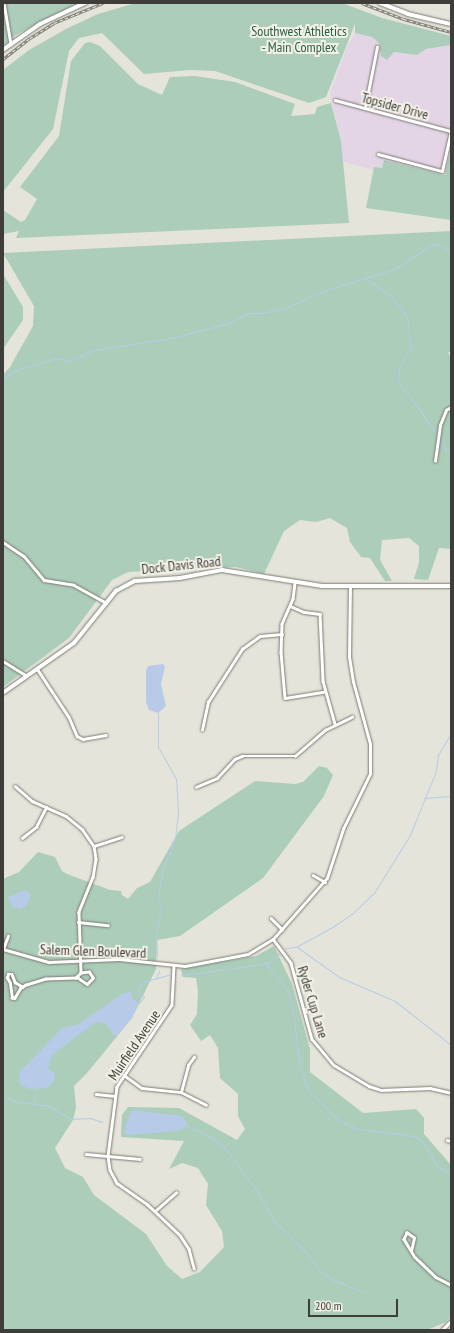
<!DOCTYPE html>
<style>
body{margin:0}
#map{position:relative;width:454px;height:1333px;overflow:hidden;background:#e5e4da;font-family:"PT Sans Narrow",sans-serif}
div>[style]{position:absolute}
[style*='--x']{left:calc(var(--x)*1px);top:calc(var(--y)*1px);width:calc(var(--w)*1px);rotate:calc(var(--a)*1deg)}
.industrial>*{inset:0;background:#e3d4e6}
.green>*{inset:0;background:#abcdb9}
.water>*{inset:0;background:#b7cbe9}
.stream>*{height:1px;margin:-0.5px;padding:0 0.5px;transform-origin:0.5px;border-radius:0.5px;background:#b7cbe9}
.roads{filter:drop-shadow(0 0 1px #7c7b72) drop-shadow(0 0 1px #7c7b72)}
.street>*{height:2.5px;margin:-1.25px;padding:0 1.25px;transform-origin:1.25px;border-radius:1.25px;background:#fff}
.secondary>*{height:3.5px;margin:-1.75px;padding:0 1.75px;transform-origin:1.75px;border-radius:1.75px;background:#fff}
.rail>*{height:2.5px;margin-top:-1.25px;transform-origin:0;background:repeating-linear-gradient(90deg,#f3f1e7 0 3px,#7d7c76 0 6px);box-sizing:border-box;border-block:1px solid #7d7c76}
span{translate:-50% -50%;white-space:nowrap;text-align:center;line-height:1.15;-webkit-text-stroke:4px #f3f1e7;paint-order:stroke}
.park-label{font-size:14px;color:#276043}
.street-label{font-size:14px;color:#3e3d39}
.frame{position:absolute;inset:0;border:4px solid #3e3d39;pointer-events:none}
.scale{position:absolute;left:308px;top:1299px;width:90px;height:18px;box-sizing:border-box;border:2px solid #3e3d39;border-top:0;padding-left:5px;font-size:12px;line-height:14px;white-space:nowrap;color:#3e3d39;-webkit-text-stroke:3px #f3f1e7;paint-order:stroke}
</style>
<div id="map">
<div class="industrial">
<div style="clip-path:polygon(355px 33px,372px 37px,379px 43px,381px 56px,394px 52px,417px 55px,426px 49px,451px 45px,451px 148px,445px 175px,384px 160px,382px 168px,374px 167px,374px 170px,341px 161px,341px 141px,330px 93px,347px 47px)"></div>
</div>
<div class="green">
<div style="clip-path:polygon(3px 3px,78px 3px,14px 36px,3px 47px)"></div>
<div style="clip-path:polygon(136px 3px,342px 3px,382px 18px,451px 36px,451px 45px,426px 49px,417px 55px,394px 52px,387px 60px,381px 56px,379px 43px,372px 37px,355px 33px,355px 24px,326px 97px,309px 103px,215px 71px,190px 70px,144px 74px,102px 33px,79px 38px,69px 51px,53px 129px,3px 192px,3px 70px,29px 50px,66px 29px,98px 14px)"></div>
<div style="clip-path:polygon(90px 42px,100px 46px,138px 84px,162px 95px,170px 77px,195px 76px,235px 82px,295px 104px,291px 116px,315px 114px,317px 107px,331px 103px,341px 141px,349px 223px,16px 238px,19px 231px,3px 234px,3px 210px,21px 222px,25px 220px,37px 199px,20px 187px,59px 136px,71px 61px,85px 43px)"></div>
<div style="clip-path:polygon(451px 148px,451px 220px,366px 208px,374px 167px,382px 168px,384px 160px,445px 175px)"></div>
<div style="clip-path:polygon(451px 231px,451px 352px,448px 352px,451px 359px,451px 549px,439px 548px,428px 580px,414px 579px,419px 562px,419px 546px,409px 538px,382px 540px,380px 560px,392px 581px,385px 581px,370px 558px,361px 557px,350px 542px,347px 528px,330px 518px,316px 522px,300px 520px,284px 531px,264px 574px,236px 567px,177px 569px,128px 572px,112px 580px,69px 638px,3px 687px,3px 375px,10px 367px,33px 326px,34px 306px,3px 253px)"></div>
<div style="clip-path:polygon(3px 274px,23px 307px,23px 320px,3px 349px)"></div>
<div style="clip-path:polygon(319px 766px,327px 768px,333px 775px,324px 796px,263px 878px,180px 936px,157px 940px,156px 969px,132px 1018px,87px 1073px,74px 1086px,76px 1107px,73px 1120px,55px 1148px,65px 1168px,83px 1177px,94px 1195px,146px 1234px,167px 1266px,182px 1279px,200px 1272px,224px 1247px,222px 1231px,206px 1205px,208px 1184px,198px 1168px,182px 1163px,169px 1169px,184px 1141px,121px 1137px,122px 1115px,128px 1107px,179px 1108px,237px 1140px,245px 1129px,238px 1116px,238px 1094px,220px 1078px,218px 1048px,210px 1035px,201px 1041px,190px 1025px,197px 1014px,198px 991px,196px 978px,183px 977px,181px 969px,256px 956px,274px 946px,292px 984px,310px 1049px,310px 1072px,363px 1113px,416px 1109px,424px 1118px,424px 1134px,451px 1165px,451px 1316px,446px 1322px,427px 1330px,3px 1330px,3px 879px,19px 872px,38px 852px,55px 857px,62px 871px,67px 874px,110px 890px,121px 891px,122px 895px,128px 899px,137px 888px,150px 882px,179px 831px,255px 781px,295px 784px,303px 782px)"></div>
</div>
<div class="water">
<div style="clip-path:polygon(163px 664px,165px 667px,161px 684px,166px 706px,158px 713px,149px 710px,146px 702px,146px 670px,148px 666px)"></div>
<div style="clip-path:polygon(26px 890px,31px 895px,27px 905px,21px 909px,13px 907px,8px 897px)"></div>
<div style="clip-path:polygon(131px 991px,132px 999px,138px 1002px,137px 1006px,132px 1018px,115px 1037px,106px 1024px,96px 1022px,52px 1055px,48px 1068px,54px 1073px,55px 1079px,47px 1088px,29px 1089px,20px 1084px,19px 1073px,62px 1028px,77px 1025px,122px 994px)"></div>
<div style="clip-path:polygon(132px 1110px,181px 1116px,187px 1122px,185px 1128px,177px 1131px,128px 1135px,125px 1134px,125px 1126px)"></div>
</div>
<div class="stream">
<div style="--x:366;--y:279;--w:29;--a:34"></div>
<div style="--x:390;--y:295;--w:27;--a:51"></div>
<div style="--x:407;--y:316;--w:31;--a:83"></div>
<div style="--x:411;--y:347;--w:23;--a:121"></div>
<div style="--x:399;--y:367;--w:14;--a:94"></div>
<div style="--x:398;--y:381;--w:67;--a:53.5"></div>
<div style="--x:3;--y:379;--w:14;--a:-36"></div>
<div style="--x:14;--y:371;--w:44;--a:-17.2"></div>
<div style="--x:56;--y:358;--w:14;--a:12"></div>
<div style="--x:70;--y:361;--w:26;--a:-25"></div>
<div style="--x:94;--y:350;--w:78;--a:-8.9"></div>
<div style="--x:171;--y:338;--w:60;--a:-14.5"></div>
<div style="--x:229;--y:323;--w:21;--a:-28"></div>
<div style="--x:248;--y:313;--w:13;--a:0"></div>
<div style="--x:261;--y:313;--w:25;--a:-12"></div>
<div style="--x:285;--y:308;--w:42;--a:-24.1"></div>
<div style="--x:323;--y:291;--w:75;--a:-17"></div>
<div style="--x:395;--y:269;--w:41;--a:-34.1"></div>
<div style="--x:429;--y:246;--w:7;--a:-16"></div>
<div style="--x:436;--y:244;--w:16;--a:22"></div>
<div style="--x:440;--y:438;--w:23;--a:61"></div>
<div style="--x:424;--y:798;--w:27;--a:-4"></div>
<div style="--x:297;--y:947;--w:52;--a:35.5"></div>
<div style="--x:339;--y:977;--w:61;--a:23.2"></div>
<div style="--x:395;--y:1001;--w:71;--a:38.2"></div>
<div style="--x:285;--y:948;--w:11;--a:-5"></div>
<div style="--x:296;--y:947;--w:43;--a:-28.9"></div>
<div style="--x:334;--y:926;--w:22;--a:-34"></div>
<div style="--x:352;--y:914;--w:30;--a:-44"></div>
<div style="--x:374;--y:893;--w:68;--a:-58.2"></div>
<div style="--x:410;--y:835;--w:69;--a:-67.9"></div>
<div style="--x:436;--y:771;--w:16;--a:-83"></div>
<div style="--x:438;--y:755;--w:26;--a:-59"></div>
<div style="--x:157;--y:956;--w:23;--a:-92"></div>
<div style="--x:156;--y:933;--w:25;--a:-78"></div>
<div style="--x:161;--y:909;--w:12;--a:-104"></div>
<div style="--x:158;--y:897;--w:26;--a:-81"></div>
<div style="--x:162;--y:871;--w:35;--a:-68"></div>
<div style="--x:175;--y:839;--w:25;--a:-83"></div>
<div style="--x:178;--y:814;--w:35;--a:-93"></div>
<div style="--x:176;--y:779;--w:37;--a:-119"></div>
<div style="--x:158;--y:747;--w:34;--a:-90"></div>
<div style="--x:265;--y:963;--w:36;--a:51"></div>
<div style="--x:288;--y:991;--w:21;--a:76"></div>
<div style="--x:293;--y:1011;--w:58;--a:83.1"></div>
<div style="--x:300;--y:1069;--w:22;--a:69"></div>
<div style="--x:308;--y:1090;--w:42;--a:45"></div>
<div style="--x:338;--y:1120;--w:19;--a:25"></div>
<div style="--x:355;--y:1128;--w:60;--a:7.7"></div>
<div style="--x:414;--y:1136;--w:14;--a:36"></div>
<div style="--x:425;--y:1144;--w:25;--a:63"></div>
<div style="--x:436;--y:1166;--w:17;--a:28"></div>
<div style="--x:181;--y:975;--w:70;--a:-7.4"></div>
<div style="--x:250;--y:966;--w:20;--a:-11"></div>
<div style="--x:270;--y:962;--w:13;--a:-42"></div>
<div style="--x:156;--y:979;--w:9;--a:-69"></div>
<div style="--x:139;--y:1003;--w:8;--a:-50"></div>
<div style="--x:144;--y:997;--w:9;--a:-139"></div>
<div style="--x:137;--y:991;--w:10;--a:-61"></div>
<div style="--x:142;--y:982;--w:28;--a:-15"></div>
<div style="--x:3;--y:1102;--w:8;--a:-30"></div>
<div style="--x:10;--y:1098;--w:7;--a:34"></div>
<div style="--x:16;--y:1102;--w:30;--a:6"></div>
<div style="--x:46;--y:1105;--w:29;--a:29"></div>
<div style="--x:71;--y:1119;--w:19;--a:-3"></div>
<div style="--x:90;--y:1118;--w:13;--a:18"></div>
<div style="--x:34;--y:1104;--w:15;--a:-82"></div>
<div style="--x:186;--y:1126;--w:25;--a:23"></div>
<div style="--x:209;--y:1136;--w:19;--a:36"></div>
<div style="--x:224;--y:1147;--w:51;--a:52.9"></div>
<div style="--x:255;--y:1188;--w:38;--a:60"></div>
<div style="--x:274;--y:1221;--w:43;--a:44.1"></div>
<div style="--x:305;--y:1251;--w:25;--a:53"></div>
<div style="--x:320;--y:1271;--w:14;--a:36"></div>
<div style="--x:331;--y:1279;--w:35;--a:22"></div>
</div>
<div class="roads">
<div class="street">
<div style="--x:4;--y:3;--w:42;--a:80.3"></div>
<div style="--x:335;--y:100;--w:120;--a:15"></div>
<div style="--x:365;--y:108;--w:62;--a:-78.9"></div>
<div style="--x:378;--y:154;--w:66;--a:14.9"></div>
<div style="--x:442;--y:171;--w:41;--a:-77.3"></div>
<div style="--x:435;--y:461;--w:36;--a:-82"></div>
<div style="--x:440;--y:425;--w:16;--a:-68"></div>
<div style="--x:446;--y:410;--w:6;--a:-31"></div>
<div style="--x:3;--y:542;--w:25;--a:34"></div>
<div style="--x:24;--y:556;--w:31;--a:50"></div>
<div style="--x:44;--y:580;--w:30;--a:9"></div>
<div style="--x:74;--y:585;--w:37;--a:29"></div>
<div style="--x:295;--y:583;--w:16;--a:97"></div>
<div style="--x:293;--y:599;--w:27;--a:114"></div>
<div style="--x:282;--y:624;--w:28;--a:92"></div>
<div style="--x:281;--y:652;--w:46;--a:85"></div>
<div style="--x:285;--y:698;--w:39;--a:-9"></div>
<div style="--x:290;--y:606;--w:15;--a:23"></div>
<div style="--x:304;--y:612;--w:16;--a:7"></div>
<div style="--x:320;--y:614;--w:67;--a:87.4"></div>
<div style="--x:323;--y:681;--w:45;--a:74.4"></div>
<div style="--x:3;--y:661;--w:28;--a:32"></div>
<div style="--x:38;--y:670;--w:56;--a:56.6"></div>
<div style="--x:69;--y:717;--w:21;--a:67"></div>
<div style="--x:77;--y:736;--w:7;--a:27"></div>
<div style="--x:83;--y:739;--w:23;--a:-10"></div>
<div style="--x:202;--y:730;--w:29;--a:-78"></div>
<div style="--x:208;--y:702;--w:63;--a:-57.3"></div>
<div style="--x:242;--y:649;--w:22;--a:-36"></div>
<div style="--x:260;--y:636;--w:22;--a:-5"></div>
<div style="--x:15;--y:786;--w:23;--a:41"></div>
<div style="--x:32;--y:801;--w:37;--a:24"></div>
<div style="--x:66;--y:816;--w:21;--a:39"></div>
<div style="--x:82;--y:829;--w:21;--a:55"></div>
<div style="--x:94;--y:846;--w:13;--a:81"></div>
<div style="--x:96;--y:859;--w:18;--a:99"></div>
<div style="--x:93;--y:877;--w:38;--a:112"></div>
<div style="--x:79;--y:912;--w:61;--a:88.1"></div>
<div style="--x:81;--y:973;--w:7;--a:135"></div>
<div style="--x:76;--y:978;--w:30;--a:178"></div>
<div style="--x:46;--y:979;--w:21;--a:163"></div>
<div style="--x:26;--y:985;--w:4;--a:146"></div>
<div style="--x:23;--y:987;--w:2;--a:153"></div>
<div style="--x:21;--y:988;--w:12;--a:121"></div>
<div style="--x:15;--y:998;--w:3;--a:180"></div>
<div style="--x:12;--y:998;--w:15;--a:-98"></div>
<div style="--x:10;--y:983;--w:6;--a:-121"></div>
<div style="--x:7;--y:978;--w:4;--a:-76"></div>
<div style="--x:8;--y:974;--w:4;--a:0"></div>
<div style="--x:12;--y:974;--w:9;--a:69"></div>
<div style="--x:15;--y:982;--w:9;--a:32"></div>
<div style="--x:196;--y:787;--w:23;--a:-23"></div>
<div style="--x:217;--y:778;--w:26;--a:-47"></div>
<div style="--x:235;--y:759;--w:8;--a:-23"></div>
<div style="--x:242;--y:756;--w:53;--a:0"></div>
<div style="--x:295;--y:756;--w:40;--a:-41"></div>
<div style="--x:325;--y:730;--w:30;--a:-26"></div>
<div style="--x:22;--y:838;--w:18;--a:-38"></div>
<div style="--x:36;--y:827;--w:22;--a:-63"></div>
<div style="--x:94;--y:846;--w:29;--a:-18"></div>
<div style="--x:313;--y:875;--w:14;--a:30"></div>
<div style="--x:271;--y:918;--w:16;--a:45"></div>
<div style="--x:78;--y:922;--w:30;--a:6"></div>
<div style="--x:273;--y:939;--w:30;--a:53"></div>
<div style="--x:291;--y:963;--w:79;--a:74.6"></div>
<div style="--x:312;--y:1039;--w:34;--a:50"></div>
<div style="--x:334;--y:1065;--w:41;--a:31"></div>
<div style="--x:369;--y:1086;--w:13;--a:18"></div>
<div style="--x:381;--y:1090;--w:49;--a:-2.3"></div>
<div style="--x:430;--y:1088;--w:22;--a:13"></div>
<div style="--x:3;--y:949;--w:48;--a:15.8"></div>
<div style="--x:49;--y:962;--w:70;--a:-2.5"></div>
<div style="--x:119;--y:959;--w:66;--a:6.1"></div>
<div style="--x:185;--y:966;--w:64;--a:-10.8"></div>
<div style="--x:248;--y:954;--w:29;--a:-31"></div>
<div style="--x:273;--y:939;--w:81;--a:-48.5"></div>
<div style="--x:327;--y:878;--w:52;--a:-71.9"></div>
<div style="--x:343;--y:829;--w:61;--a:-63.9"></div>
<div style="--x:370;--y:774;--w:30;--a:-90"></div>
<div style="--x:370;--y:744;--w:64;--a:-105.3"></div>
<div style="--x:353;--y:682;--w:26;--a:-99"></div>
<div style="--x:349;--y:656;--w:70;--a:-89.2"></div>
<div style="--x:3;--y:949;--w:14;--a:-69"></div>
<div style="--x:174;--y:966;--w:39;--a:93"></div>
<div style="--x:172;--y:1005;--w:99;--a:123.9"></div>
<div style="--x:117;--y:1087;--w:70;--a:97.4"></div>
<div style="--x:108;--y:1156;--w:14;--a:82"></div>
<div style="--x:110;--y:1170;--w:15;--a:62"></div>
<div style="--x:117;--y:1183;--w:37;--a:35"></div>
<div style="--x:147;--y:1204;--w:45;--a:43.2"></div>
<div style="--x:180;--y:1235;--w:17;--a:57"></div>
<div style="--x:189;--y:1249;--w:20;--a:75"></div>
<div style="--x:77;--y:977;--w:12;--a:35"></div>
<div style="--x:87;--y:984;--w:8;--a:-45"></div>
<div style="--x:93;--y:978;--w:7;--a:-124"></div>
<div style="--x:89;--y:972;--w:8;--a:173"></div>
<div style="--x:124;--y:1075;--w:22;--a:36"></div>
<div style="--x:142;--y:1088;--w:39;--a:6"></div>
<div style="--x:181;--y:1092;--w:28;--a:27"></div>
<div style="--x:181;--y:1092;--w:28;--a:-75"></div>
<div style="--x:188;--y:1065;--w:10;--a:-53"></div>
<div style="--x:96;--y:1094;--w:19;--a:6"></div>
<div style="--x:447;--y:1140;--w:4;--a:14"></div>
<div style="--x:86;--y:1154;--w:54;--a:5.3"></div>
<div style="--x:155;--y:1211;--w:28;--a:-41"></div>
<div style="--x:411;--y:1251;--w:13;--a:-77"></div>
<div style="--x:414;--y:1238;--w:9;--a:-144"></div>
<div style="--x:407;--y:1233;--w:7;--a:117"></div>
<div style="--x:404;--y:1239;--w:21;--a:59"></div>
<div style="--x:415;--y:1257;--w:29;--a:44"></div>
<div style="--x:436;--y:1277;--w:17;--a:28"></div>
<div style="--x:442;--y:1330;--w:13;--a:-45"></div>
</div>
<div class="secondary">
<div style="--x:380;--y:3;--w:30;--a:21"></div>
<div style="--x:408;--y:14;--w:44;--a:13.1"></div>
<div style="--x:3;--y:50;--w:45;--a:-35.1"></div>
<div style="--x:40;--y:24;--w:50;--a:-25"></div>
<div style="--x:3;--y:693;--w:87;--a:-35.2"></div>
<div style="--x:74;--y:643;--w:67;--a:-51.1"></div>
<div style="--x:116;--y:591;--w:21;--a:-28"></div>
<div style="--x:135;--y:581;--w:45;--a:-3.8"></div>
<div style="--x:180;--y:578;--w:43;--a:-10.8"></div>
<div style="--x:222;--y:570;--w:101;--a:9.1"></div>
<div style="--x:322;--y:586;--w:129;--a:0"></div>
</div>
</div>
<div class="rail">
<div style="--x:362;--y:3;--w:45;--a:20.9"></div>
<div style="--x:404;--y:19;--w:49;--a:15.5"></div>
<div style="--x:3;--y:59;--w:34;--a:-38"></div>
<div style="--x:30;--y:38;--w:28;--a:-32"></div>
<div style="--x:54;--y:23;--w:53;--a:-22.2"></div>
</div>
<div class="park-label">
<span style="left:299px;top:39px">Southwest Athletics<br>- Main Complex</span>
</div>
<div class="street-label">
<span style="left:395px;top:106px;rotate:15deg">Topsider Drive</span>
<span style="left:181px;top:565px;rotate:-6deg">Dock Davis Road</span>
<span style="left:93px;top:951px;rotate:2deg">Salem Glen Boulevard</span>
<span style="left:313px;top:1002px;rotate:73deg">Ryder Cup Lane</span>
<span style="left:134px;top:1045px;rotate:-56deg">Muirfield Avenue</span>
</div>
<div class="frame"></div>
<div class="scale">200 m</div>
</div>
